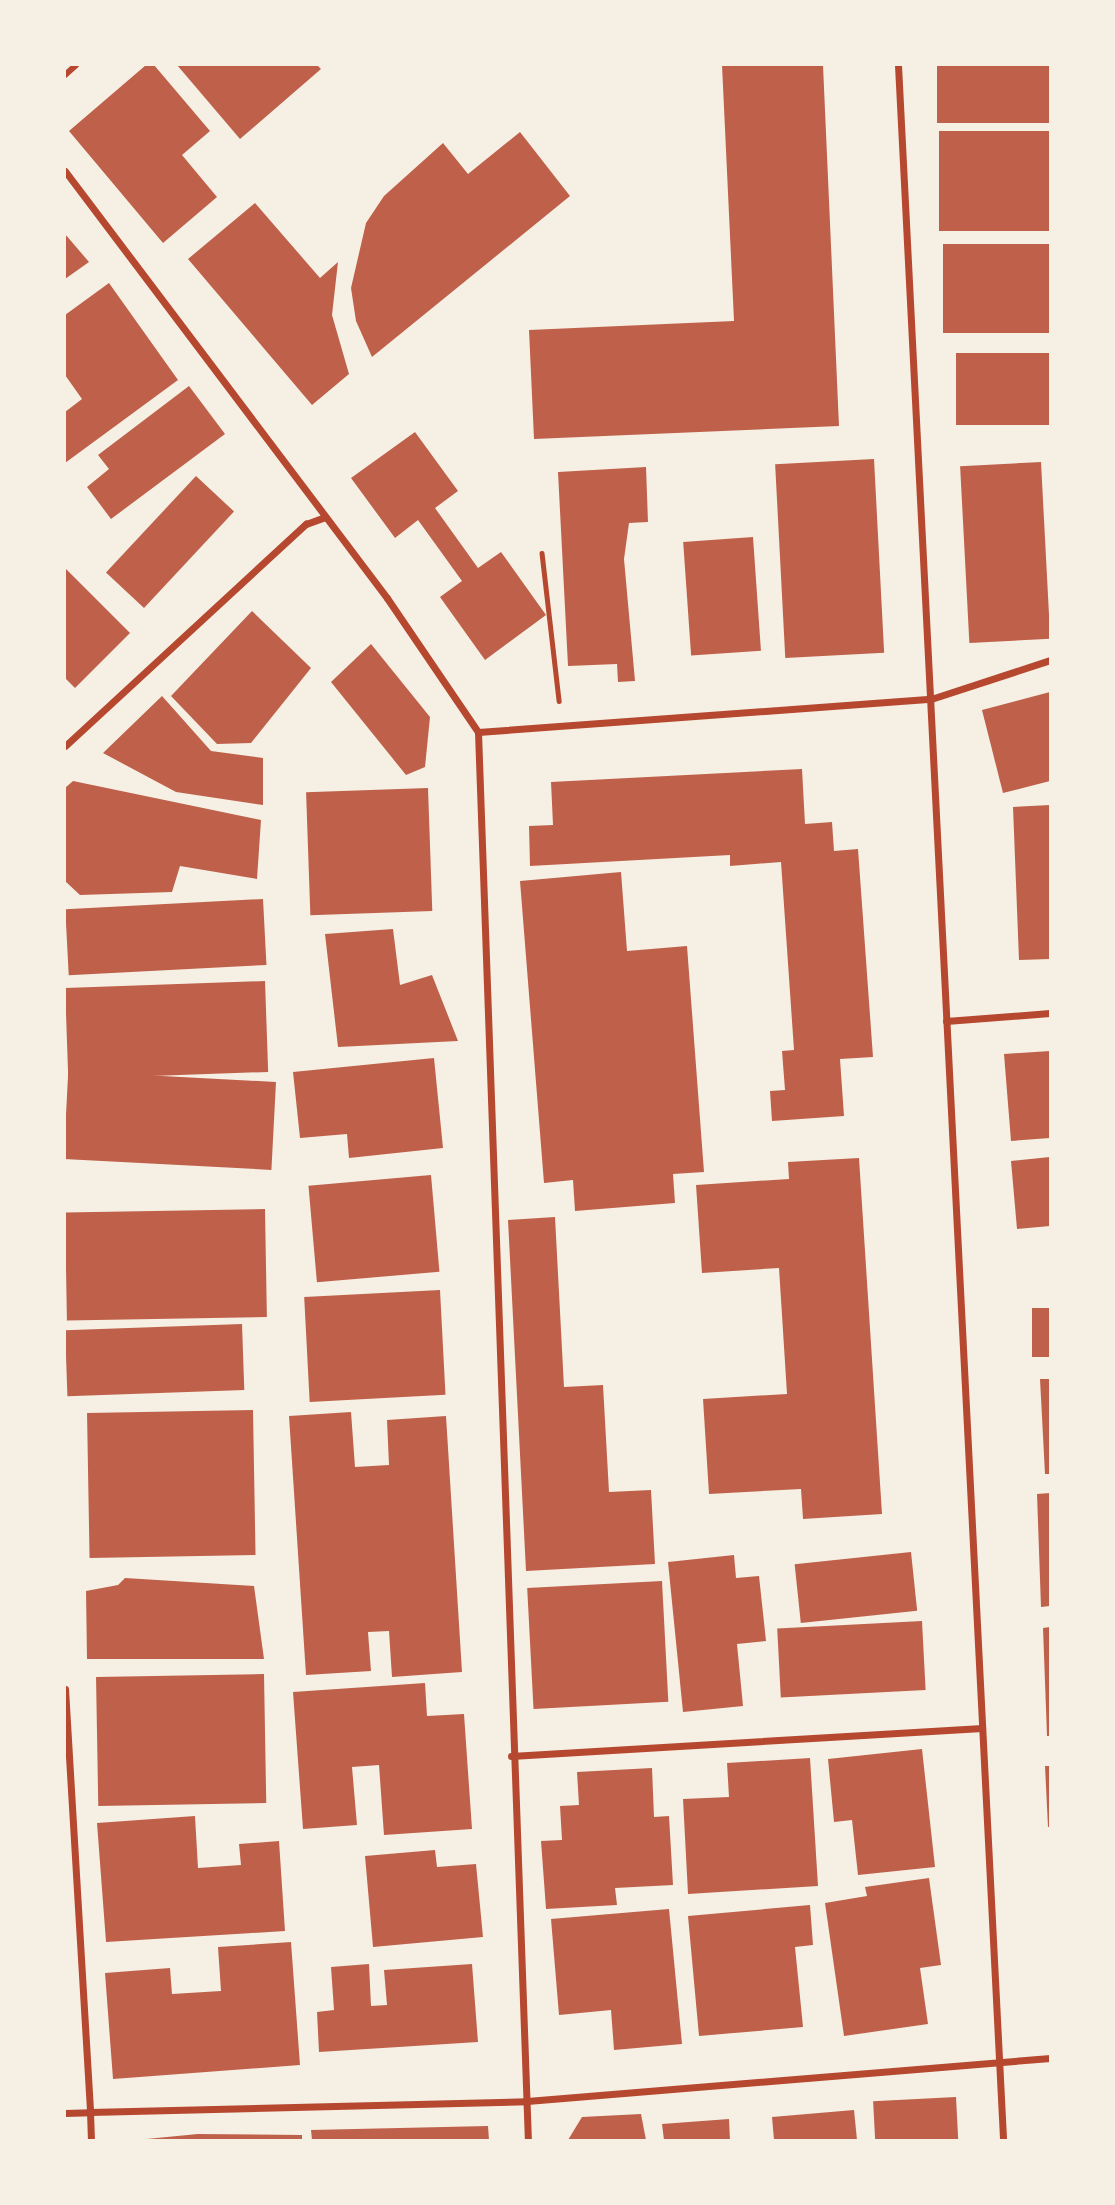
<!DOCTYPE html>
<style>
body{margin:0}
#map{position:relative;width:1115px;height:2205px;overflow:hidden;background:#f6efe4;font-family:"Noto Serif",serif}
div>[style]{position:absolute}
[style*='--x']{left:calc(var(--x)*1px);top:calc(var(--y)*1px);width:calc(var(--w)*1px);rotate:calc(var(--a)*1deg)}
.building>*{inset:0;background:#bf614a;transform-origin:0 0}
.path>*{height:4.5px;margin:-2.25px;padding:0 2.25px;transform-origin:2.25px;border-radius:2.25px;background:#b5482f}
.pedestrian>*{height:6px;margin:-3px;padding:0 3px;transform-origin:3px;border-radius:3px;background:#b5482f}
.minor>*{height:7px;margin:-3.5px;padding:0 3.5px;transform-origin:3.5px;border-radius:3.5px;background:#b5482f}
span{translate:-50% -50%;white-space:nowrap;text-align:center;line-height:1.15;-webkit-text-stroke:6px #f6efe4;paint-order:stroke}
.frame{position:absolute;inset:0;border:66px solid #f6efe4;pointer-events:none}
</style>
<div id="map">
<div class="building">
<div style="clip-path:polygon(146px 65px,154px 65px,210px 131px,182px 155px,217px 197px,163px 243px,69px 131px)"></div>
<div style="clip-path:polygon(177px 65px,317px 65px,321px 69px,240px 139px)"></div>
<div style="clip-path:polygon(722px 65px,823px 65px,839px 426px,534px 439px,529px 330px,734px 321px)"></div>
<div style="left:937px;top:65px;width:113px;height:58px"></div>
<div style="left:1050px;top:131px;width:100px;height:111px;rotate:90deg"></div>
<div style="clip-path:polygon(520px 132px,570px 196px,372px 357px,356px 321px,351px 288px,366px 223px,384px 196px,443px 143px,468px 174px)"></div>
<div style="clip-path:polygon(255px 203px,320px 278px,338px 262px,332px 315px,349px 374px,312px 405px,188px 259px)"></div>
<div style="clip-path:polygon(65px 234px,89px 262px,65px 279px)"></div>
<div style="left:1050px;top:244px;width:89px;height:107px;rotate:90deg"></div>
<div style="clip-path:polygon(109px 283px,178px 380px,65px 463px,65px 412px,82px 399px,65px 375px,65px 315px)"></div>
<div style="left:1050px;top:353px;width:72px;height:94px;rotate:90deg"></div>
<div style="clip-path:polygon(189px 386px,225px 434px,111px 519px,87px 487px,109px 469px,98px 455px)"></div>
<div style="clip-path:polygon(415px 432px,458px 491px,435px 508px,478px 568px,501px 552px,546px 615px,485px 660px,440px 597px,462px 581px,418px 520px,395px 538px,351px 478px)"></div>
<div style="left:874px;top:459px;width:194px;height:99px;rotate:87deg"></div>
<div style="left:1041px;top:462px;width:177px;height:81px;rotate:87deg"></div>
<div style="clip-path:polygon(646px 467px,648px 522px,629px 523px,624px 559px,635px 681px,618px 682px,617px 664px,568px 666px,558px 472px)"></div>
<div style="left:196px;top:476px;width:52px;height:132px;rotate:43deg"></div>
<div style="left:753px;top:537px;width:114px;height:70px;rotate:86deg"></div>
<div style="clip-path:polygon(65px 568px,130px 633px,75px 688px,65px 678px)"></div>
<div style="clip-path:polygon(252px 611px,311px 668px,251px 743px,217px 744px,171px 696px)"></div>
<div style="clip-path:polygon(371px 644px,430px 717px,425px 767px,406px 775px,331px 682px)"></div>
<div style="clip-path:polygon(1050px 692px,1050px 781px,1003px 793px,982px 710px)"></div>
<div style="clip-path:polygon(162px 696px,211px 751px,263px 758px,263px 805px,176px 792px,103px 753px)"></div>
<div style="clip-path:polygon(802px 769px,805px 824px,832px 822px,834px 851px,858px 849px,873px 1057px,840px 1059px,844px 1116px,772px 1121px,770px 1091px,785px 1090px,782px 1051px,794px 1050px,781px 862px,730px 866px,730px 855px,530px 866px,529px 826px,553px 825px,551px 782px)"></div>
<div style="clip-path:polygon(73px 781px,261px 820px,257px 879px,180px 866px,172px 892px,80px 895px,65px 881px,65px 788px)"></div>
<div style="left:428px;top:788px;width:123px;height:122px;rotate:88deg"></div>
<div style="clip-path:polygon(1050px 805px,1050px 959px,1019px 960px,1013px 807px)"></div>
<div style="clip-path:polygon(621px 872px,627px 951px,687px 946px,704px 1172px,673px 1174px,675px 1203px,575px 1211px,573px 1180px,544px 1183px,520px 881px)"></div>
<div style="left:263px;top:899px;width:66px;height:198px;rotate:87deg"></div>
<div style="clip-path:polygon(393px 929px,400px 985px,432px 975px,458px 1041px,338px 1047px,325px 934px)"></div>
<div style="left:265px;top:981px;width:91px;height:200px;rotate:88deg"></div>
<div style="clip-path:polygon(1050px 1051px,1050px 1138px,1011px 1141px,1004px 1054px)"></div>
<div style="clip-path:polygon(434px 1058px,443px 1148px,349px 1158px,347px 1134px,300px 1138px,293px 1072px)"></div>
<div style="left:276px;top:1082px;width:88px;height:208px;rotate:93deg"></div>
<div style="clip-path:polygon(1050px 1157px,1050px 1226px,1017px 1229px,1011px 1161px)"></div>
<div style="clip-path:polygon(859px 1158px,882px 1514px,803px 1519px,801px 1489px,709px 1494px,703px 1399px,787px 1394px,779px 1268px,702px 1273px,696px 1185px,789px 1179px,788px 1162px)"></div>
<div style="left:431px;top:1175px;width:97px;height:123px;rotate:85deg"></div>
<div style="left:265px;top:1209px;width:108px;height:200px;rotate:89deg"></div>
<div style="clip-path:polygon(555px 1217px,564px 1387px,603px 1385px,609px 1492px,651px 1490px,655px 1564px,526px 1571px,508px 1220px)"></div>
<div style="left:440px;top:1290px;width:105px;height:136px;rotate:87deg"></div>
<div style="left:1050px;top:1308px;width:49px;height:18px;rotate:90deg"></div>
<div style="left:242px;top:1324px;width:66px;height:177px;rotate:88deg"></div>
<div style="clip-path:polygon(1040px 1379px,1050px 1379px,1050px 1474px,1045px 1474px)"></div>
<div style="left:253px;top:1410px;width:145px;height:166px;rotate:89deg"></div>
<div style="clip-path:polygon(351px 1412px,355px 1467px,389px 1465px,387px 1420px,446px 1416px,462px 1672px,392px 1677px,389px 1631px,368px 1632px,371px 1671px,306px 1675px,289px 1416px)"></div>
<div style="clip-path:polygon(1050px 1493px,1050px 1606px,1041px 1607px,1037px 1494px)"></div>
<div style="left:911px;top:1552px;width:59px;height:117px;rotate:84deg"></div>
<div style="clip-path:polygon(734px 1555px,736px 1578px,759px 1576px,766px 1641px,737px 1644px,743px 1706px,683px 1712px,668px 1562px)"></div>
<div style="clip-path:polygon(125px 1578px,254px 1586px,264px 1659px,87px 1659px,86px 1591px,118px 1585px)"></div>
<div style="left:662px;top:1581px;width:121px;height:135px;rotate:87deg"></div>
<div style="left:922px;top:1621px;width:69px;height:145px;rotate:87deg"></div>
<div style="clip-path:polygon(1050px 1627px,1050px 1736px,1047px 1736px,1043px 1628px)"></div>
<div style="left:264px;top:1674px;width:129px;height:168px;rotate:89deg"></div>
<div style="clip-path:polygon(425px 1683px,427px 1716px,464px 1714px,472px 1829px,384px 1835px,379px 1765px,352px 1767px,357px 1825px,303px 1829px,293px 1692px)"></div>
<div style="clip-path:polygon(922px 1749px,935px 1867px,858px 1875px,852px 1820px,834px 1822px,828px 1759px)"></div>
<div style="clip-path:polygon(810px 1758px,818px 1886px,688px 1894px,683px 1799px,729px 1797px,727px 1763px)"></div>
<div style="clip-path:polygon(1045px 1766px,1050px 1766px,1050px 1827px,1048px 1827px)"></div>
<div style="clip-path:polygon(652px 1768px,654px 1817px,669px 1816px,673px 1885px,615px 1888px,617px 1905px,546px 1909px,541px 1841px,562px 1840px,560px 1806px,579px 1805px,577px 1772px)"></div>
<div style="clip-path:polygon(195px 1816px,198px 1868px,241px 1865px,239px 1844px,279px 1841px,285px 1931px,106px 1942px,97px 1823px)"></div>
<div style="clip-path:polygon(435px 1850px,437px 1867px,476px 1864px,483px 1937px,373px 1947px,365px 1856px)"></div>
<div style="clip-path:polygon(929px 1878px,941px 1965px,920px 1968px,928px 2024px,844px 2036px,825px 1903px,867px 1896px,865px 1887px)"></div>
<div style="clip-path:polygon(810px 1905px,813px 1945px,795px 1947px,803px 2027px,699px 2036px,688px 1916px)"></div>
<div style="clip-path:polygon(669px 1909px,682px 2044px,614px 2050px,611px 2010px,559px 2015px,551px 1919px)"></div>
<div style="clip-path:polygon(291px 1942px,300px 2065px,113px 2079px,105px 1973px,170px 1968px,172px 1994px,221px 1991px,218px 1947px)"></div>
<div style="clip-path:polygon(369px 1964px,371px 2006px,387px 2005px,384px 1970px,472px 1964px,478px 2042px,319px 2052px,317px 2012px,334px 2010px,331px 1967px)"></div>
<div style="left:956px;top:2097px;width:43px;height:83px;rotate:87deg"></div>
<div style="clip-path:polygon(854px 2110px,857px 2140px,774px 2140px,772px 2117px)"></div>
<div style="clip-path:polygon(641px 2114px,646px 2140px,568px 2140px,582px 2117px)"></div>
<div style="clip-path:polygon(729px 2119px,730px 2140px,664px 2140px,662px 2124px)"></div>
<div style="clip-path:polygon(488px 2126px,489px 2140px,312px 2140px,311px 2130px)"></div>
<div style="clip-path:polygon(198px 2134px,302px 2135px,302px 2140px,136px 2140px)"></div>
</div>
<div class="path">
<div style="--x:542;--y:553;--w:149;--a:83.4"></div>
</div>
<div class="pedestrian">
<div style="--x:65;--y:75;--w:15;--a:-42"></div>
</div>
<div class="minor">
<div style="--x:898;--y:65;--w:2078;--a:87.1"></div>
<div style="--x:65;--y:171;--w:535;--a:52.98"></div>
<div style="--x:387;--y:598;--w:162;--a:55.8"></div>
<div style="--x:478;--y:732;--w:1409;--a:87.97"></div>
<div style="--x:478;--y:732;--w:454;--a:-4.2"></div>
<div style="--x:931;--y:699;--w:125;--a:-18.1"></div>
<div style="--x:65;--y:746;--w:328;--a:-42.7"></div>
<div style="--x:306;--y:524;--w:20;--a:-20"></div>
<div style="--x:946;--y:1021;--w:104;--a:-4.4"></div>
<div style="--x:65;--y:1689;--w:424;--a:86.6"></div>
<div style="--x:90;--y:2112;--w:437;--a:-1.4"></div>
<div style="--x:527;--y:2101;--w:525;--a:-4.7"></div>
<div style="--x:511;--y:1756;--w:472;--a:-3.4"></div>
<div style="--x:65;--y:2113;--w:25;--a:-2"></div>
<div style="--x:90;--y:2112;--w:28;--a:88"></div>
</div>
<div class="frame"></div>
</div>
